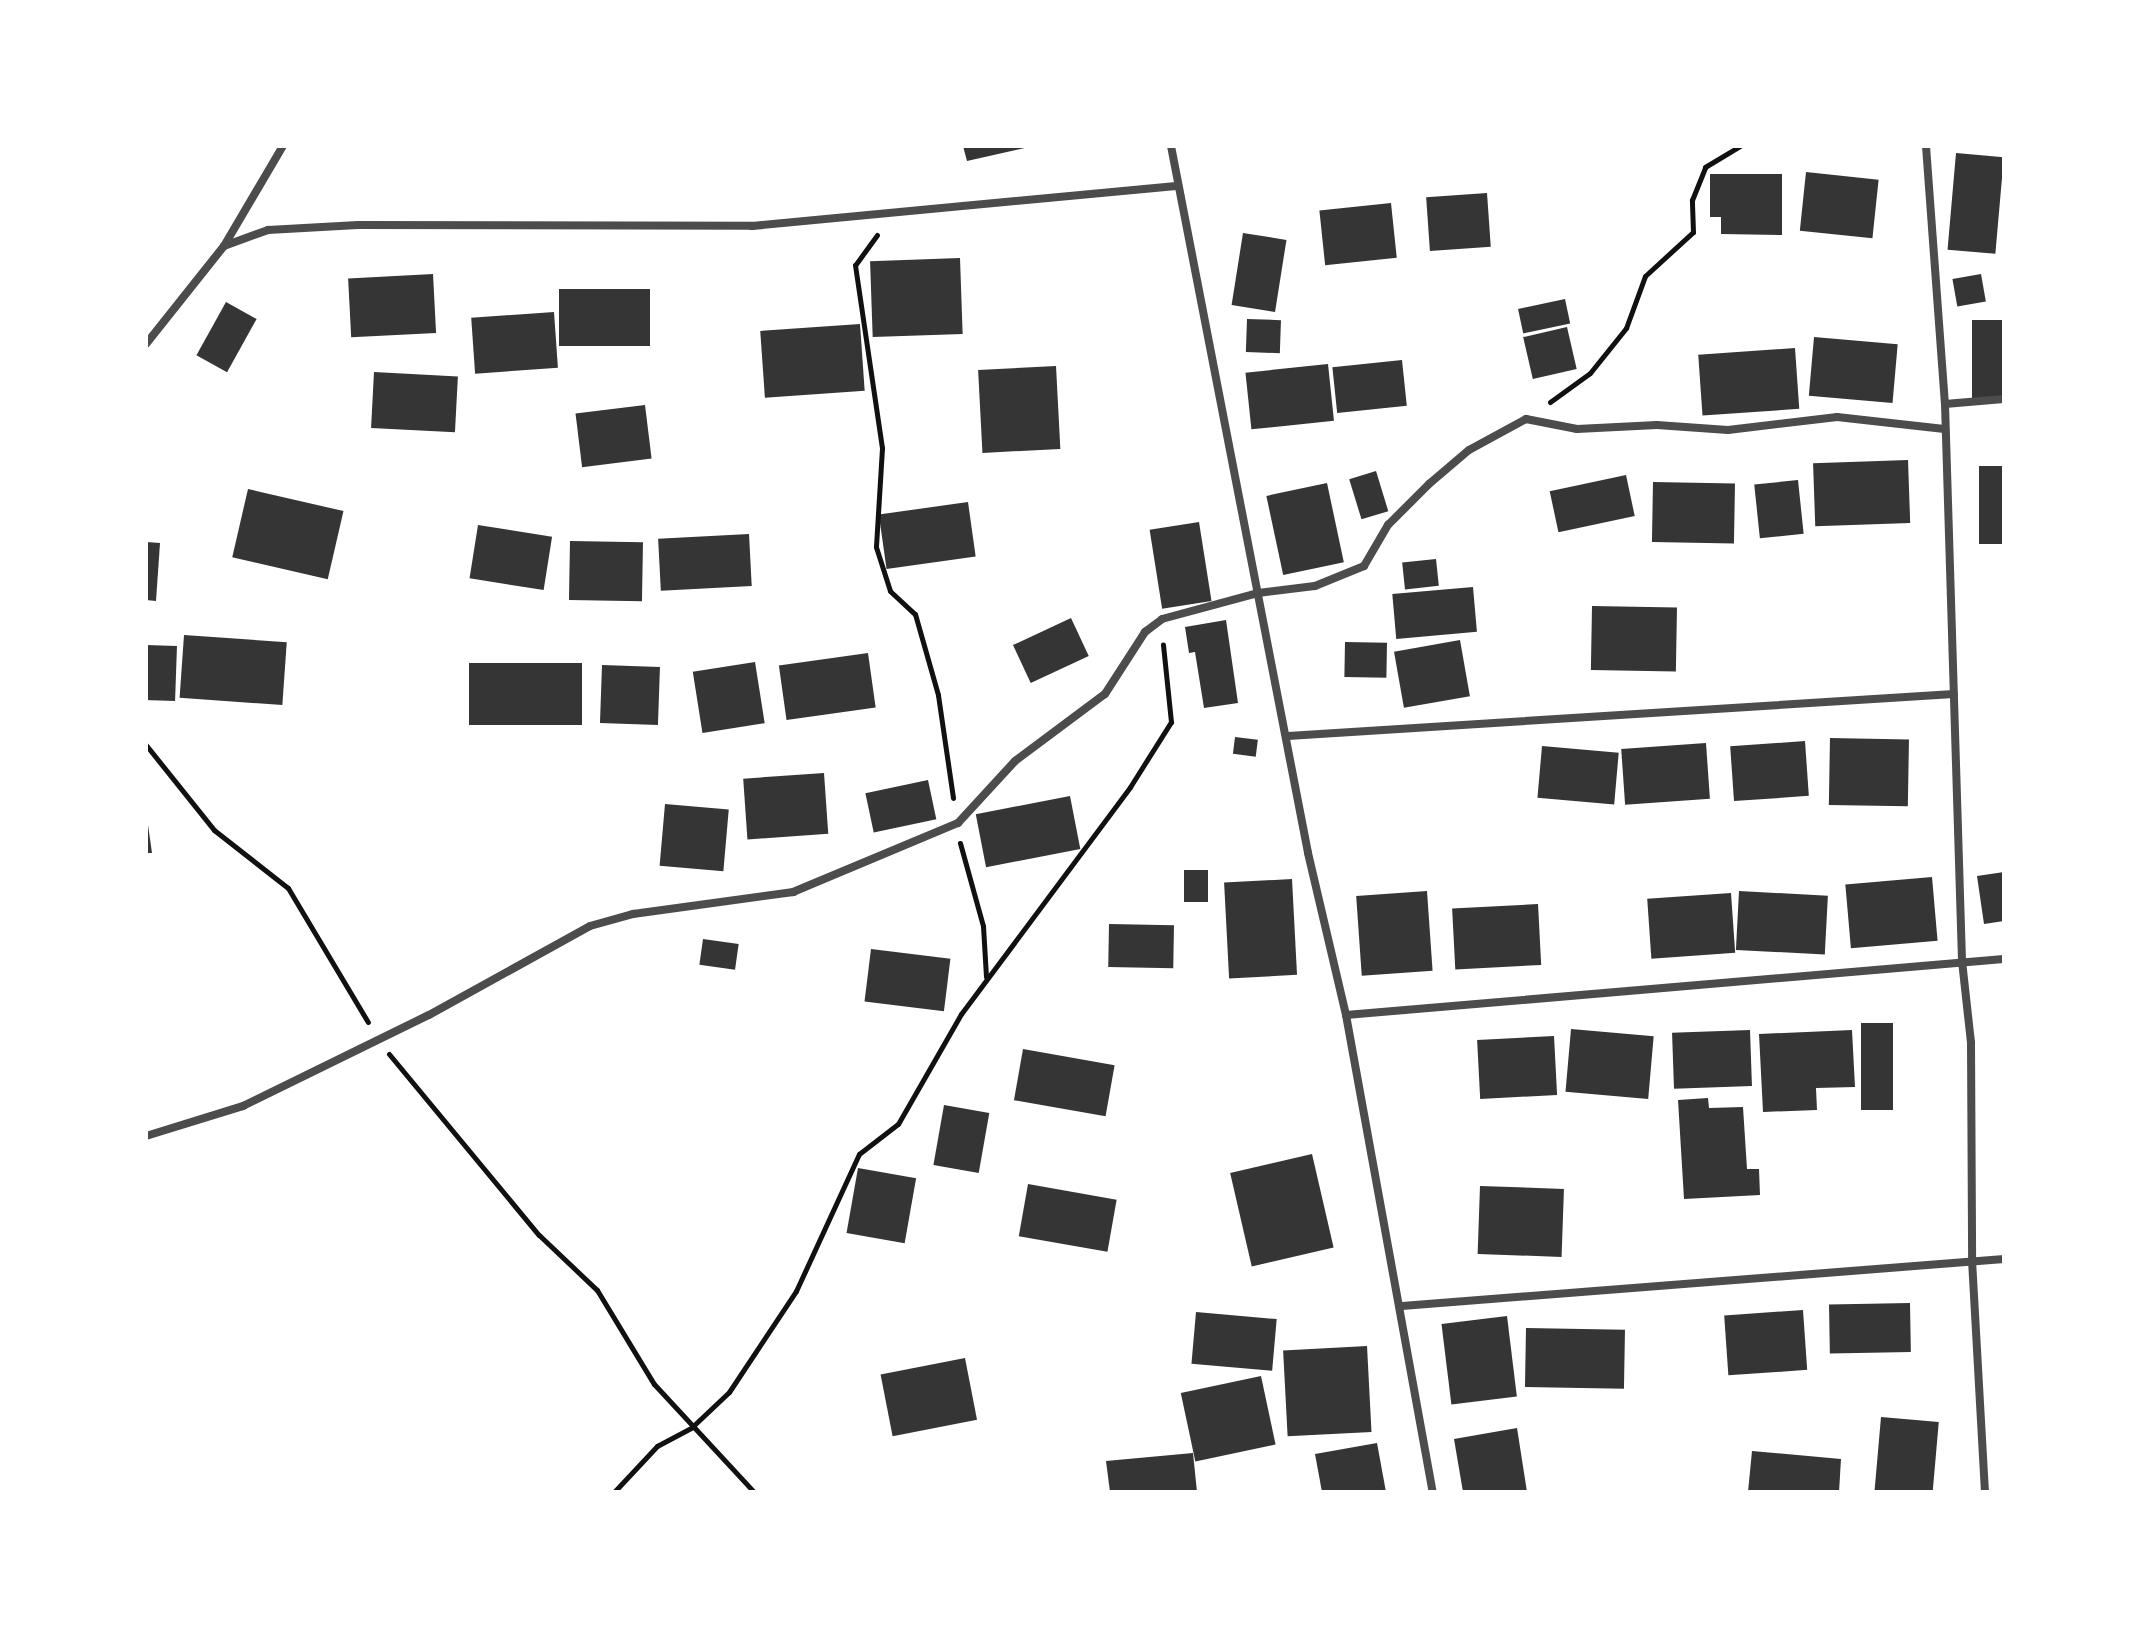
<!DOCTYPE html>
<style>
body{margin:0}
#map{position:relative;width:2150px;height:1638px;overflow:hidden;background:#fff;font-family:"Titillium Web",sans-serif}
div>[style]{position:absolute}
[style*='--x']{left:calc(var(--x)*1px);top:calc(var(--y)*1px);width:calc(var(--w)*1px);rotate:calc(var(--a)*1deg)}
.building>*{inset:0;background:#353535;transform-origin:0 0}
.path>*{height:5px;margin:-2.5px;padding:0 2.5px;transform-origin:2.5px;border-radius:2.5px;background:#111}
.minor>*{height:8px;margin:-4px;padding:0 4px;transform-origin:4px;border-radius:4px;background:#4c4c4c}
span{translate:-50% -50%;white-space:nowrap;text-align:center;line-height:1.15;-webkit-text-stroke:7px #fff;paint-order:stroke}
.frame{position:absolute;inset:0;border:148px solid #fff;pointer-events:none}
</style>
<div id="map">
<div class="building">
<div style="clip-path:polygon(963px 146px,1029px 146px,1029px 147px,967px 161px)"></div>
<div style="left:1956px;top:153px;width:48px;height:97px;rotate:5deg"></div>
<div style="left:1806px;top:172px;width:73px;height:59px;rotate:6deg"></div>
<div style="clip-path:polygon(1710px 174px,1782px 174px,1782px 235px,1721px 234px,1721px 217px,1710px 217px)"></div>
<div style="left:1487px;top:193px;width:54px;height:61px;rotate:86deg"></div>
<div style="left:1391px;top:203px;width:55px;height:72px;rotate:84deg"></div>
<div style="left:1243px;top:233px;width:44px;height:73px;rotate:9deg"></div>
<div style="left:960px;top:258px;width:76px;height:90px;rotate:88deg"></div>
<div style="left:433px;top:274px;width:59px;height:85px;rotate:87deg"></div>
<div style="left:1981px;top:274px;width:28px;height:29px;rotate:80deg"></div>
<div style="left:650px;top:289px;width:57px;height:91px;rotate:90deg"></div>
<div style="left:1565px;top:299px;width:25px;height:48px;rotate:78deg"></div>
<div style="left:226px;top:302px;width:35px;height:61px;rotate:29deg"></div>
<div style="left:554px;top:312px;width:56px;height:83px;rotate:86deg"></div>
<div style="left:1247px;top:319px;width:34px;height:33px;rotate:2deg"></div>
<div style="left:2004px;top:320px;width:78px;height:32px;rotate:90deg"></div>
<div style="left:860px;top:324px;width:67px;height:100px;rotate:86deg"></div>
<div style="left:1567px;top:327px;width:43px;height:45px;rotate:77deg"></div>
<div style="left:1814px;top:337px;width:84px;height:59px;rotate:5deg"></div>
<div style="left:1795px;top:348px;width:61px;height:97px;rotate:86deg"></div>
<div style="left:1402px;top:360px;width:46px;height:70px;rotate:84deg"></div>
<div style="left:1328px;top:364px;width:57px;height:83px;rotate:84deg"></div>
<div style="left:1056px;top:366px;width:83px;height:78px;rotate:87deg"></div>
<div style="left:374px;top:372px;width:84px;height:56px;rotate:3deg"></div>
<div style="left:645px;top:405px;width:54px;height:70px;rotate:83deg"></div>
<div style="left:1908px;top:460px;width:63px;height:95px;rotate:88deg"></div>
<div style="left:2004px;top:466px;width:78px;height:25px;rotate:90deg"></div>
<div style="left:1376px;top:471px;width:42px;height:28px;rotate:73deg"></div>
<div style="left:1626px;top:475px;width:42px;height:78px;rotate:78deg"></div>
<div style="left:1798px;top:480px;width:54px;height:44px;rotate:84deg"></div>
<div style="left:1653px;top:482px;width:82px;height:60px;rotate:1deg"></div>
<div style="left:1327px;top:483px;width:81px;height:62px;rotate:78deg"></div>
<div style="left:248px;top:489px;width:98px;height:70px;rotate:13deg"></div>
<div style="left:968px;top:502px;width:55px;height:90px;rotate:82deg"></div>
<div style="left:1199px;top:522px;width:80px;height:50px;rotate:81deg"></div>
<div style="left:478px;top:525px;width:75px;height:54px;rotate:9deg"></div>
<div style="left:749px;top:534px;width:52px;height:91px;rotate:87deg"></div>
<div style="left:570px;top:541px;width:73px;height:59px;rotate:1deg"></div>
<div style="clip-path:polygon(146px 542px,160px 543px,156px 601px,146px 600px)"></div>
<div style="left:1436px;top:559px;width:27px;height:34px;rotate:84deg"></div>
<div style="left:1473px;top:587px;width:45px;height:81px;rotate:85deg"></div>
<div style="left:1592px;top:606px;width:85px;height:64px;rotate:1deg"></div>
<div style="left:1071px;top:618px;width:42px;height:64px;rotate:65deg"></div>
<div style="clip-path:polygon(1226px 620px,1238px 703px,1204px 708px,1195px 652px,1189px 653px,1185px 627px)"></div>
<div style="left:184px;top:635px;width:103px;height:63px;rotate:4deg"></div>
<div style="left:1460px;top:640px;width:57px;height:67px;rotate:80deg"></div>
<div style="left:1345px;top:642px;width:42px;height:35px;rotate:1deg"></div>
<div style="left:146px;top:645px;width:31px;height:55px;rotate:2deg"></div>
<div style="left:868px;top:653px;width:55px;height:90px;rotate:82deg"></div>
<div style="left:755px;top:662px;width:62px;height:63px;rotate:81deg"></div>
<div style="left:582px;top:663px;width:62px;height:113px;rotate:90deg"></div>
<div style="left:602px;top:665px;width:58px;height:58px;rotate:2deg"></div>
<div style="left:1235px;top:737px;width:23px;height:17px;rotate:7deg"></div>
<div style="left:1830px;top:738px;width:79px;height:67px;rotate:1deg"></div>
<div style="left:1805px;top:741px;width:55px;height:75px;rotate:86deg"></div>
<div style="left:1706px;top:743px;width:56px;height:85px;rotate:86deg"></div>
<div style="left:1542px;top:746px;width:77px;height:52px;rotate:5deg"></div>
<div style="left:824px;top:773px;width:61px;height:81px;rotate:86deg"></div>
<div style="left:928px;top:780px;width:40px;height:64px;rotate:78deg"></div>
<div style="left:1070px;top:796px;width:54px;height:96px;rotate:79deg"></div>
<div style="left:665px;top:804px;width:64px;height:62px;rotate:5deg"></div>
<div style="clip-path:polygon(146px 811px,152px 853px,146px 853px)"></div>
<div style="left:1184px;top:870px;width:24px;height:32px"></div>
<div style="clip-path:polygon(2004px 872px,2004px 921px,1984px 924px,1977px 876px)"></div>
<div style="left:1932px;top:877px;width:64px;height:87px;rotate:85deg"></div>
<div style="left:1292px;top:879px;width:96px;height:68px;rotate:87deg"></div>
<div style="left:1427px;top:891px;width:80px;height:71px;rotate:86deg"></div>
<div style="left:1739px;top:891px;width:89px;height:59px;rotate:3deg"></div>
<div style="left:1731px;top:893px;width:60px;height:84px;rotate:86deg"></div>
<div style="left:1538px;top:904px;width:61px;height:86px;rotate:87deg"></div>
<div style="left:1109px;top:924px;width:65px;height:43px;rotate:1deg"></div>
<div style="left:703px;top:939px;width:36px;height:26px;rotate:8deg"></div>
<div style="left:871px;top:949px;width:80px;height:53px;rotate:7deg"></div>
<div style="left:1861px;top:1023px;width:32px;height:87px"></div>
<div style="left:1571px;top:1029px;width:83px;height:63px;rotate:5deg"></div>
<div style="left:1750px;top:1030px;width:56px;height:78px;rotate:88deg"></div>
<div style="clip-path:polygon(1852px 1030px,1855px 1087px,1816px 1088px,1817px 1110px,1763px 1112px,1759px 1034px)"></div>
<div style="left:1554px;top:1036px;width:59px;height:77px;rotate:87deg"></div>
<div style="left:1023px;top:1049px;width:93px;height:52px;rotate:10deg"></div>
<div style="clip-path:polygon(1708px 1098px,1709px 1108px,1743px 1107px,1747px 1169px,1759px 1169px,1760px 1195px,1684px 1199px,1678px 1100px)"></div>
<div style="left:944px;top:1105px;width:46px;height:61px;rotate:10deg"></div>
<div style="left:1312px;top:1154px;width:96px;height:84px;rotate:77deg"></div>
<div style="left:858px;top:1168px;width:59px;height:66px;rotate:10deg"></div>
<div style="left:1028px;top:1184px;width:90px;height:53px;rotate:10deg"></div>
<div style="left:1480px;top:1186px;width:84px;height:68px;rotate:2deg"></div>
<div style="left:1910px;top:1303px;width:49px;height:81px;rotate:89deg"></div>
<div style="left:1803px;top:1310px;width:60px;height:79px;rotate:86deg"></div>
<div style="left:1196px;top:1312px;width:81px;height:52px;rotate:5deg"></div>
<div style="left:1507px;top:1316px;width:81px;height:66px;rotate:83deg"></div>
<div style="left:1526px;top:1328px;width:99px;height:59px;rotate:1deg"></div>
<div style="left:1367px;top:1346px;width:86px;height:84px;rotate:87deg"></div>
<div style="left:965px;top:1358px;width:63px;height:86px;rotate:79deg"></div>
<div style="left:1261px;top:1376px;width:70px;height:82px;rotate:78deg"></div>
<div style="left:1881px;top:1417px;width:58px;height:75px;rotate:5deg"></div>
<div style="clip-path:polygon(1517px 1428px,1527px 1492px,1463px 1492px,1454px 1439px)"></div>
<div style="clip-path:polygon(1377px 1443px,1386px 1492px,1322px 1492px,1315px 1454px)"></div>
<div style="clip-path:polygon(1752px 1451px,1841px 1459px,1839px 1492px,1748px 1492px)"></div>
<div style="clip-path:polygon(1193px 1453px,1197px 1492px,1110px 1492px,1106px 1461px)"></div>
</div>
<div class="path">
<div style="--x:877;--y:235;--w:37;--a:126"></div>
<div style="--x:855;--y:265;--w:185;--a:81.6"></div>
<div style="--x:882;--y:448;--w:99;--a:93.5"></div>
<div style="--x:876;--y:547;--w:46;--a:72.3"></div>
<div style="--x:890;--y:591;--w:34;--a:43"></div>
<div style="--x:915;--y:614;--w:84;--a:74.1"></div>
<div style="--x:938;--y:695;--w:104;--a:81.7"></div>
<div style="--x:1550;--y:402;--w:49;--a:-35.9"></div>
<div style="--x:1590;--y:373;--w:58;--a:-51.3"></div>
<div style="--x:1626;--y:328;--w:55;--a:-69.9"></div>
<div style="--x:1645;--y:276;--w:65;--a:-42.5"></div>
<div style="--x:1693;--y:232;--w:32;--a:-92"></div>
<div style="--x:1692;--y:200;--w:35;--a:-68"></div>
<div style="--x:1705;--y:167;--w:41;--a:-31"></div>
<div style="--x:146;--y:745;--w:109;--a:51.3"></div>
<div style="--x:214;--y:830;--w:94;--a:38.1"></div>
<div style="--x:288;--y:888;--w:156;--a:59.2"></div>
<div style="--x:960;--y:843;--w:86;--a:74.5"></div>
<div style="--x:983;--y:926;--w:51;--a:86.6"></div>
<div style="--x:389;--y:1054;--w:235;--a:50.4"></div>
<div style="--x:539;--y:1235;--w:80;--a:43.5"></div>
<div style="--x:597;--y:1290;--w:110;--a:58.8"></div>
<div style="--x:654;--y:1384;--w:147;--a:47.2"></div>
<div style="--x:614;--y:1492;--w:63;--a:-46.9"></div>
<div style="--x:657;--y:1446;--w:40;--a:-28"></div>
<div style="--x:692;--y:1427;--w:51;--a:-43.4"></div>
<div style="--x:729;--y:1392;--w:121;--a:-56.4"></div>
<div style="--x:796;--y:1291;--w:151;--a:-65.3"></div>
<div style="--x:859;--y:1154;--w:49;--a:-37.6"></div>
<div style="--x:898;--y:1124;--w:127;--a:-60.2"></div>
<div style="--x:961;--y:1014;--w:283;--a:-53.3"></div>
<div style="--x:1130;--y:787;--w:77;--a:-57.8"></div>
<div style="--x:1171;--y:722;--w:78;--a:-95.9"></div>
</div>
<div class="minor">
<div style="--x:1171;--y:146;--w:720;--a:79.03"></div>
<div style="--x:1308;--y:853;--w:166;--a:76.8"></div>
<div style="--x:1346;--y:1015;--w:485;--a:79.7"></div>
<div style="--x:1926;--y:146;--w:259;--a:85.8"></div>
<div style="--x:1945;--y:404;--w:557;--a:88.25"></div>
<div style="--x:1962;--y:961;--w:82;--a:83.7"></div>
<div style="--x:1971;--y:1043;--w:217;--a:89.7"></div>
<div style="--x:1972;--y:1260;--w:232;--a:86.8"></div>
<div style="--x:224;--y:246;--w:116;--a:-59.5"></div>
<div style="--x:146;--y:344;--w:125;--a:-51.5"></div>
<div style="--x:224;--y:246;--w:47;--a:-20"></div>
<div style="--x:268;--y:230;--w:90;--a:-3.2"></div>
<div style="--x:358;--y:225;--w:394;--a:0.1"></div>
<div style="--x:752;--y:226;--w:426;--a:-5.4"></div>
<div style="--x:1945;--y:404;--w:59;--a:-4.8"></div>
<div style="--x:1288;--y:736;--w:667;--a:-3.61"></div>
<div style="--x:1346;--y:1015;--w:660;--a:-4.86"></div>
<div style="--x:146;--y:1136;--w:102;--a:-17.2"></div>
<div style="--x:243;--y:1106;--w:207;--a:-26.1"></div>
<div style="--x:429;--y:1015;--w:184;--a:-28.9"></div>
<div style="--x:590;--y:926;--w:45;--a:-15.6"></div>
<div style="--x:633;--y:914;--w:162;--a:-7.8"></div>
<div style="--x:793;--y:892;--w:179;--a:-22.7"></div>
<div style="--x:958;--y:823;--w:84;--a:-47.4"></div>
<div style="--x:1015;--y:761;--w:112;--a:-36.7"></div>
<div style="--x:1105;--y:694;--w:74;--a:-57.2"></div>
<div style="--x:1145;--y:632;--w:21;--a:-37"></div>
<div style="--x:1162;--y:619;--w:99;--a:-15.2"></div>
<div style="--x:1258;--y:593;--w:57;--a:-7"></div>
<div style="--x:1315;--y:586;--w:53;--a:-22.2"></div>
<div style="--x:1364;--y:566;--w:48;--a:-59.7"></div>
<div style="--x:1388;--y:525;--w:58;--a:-45"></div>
<div style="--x:1429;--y:484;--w:52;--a:-40.4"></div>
<div style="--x:1469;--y:450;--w:65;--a:-28.5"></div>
<div style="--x:1526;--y:419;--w:52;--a:11.1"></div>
<div style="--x:1577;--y:429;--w:80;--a:-2.9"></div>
<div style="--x:1657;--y:425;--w:71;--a:4"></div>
<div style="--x:1728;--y:430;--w:110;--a:-6.8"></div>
<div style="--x:1837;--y:417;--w:108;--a:6.4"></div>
<div style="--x:1402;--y:1306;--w:604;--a:-4.46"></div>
</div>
<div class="frame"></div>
</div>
